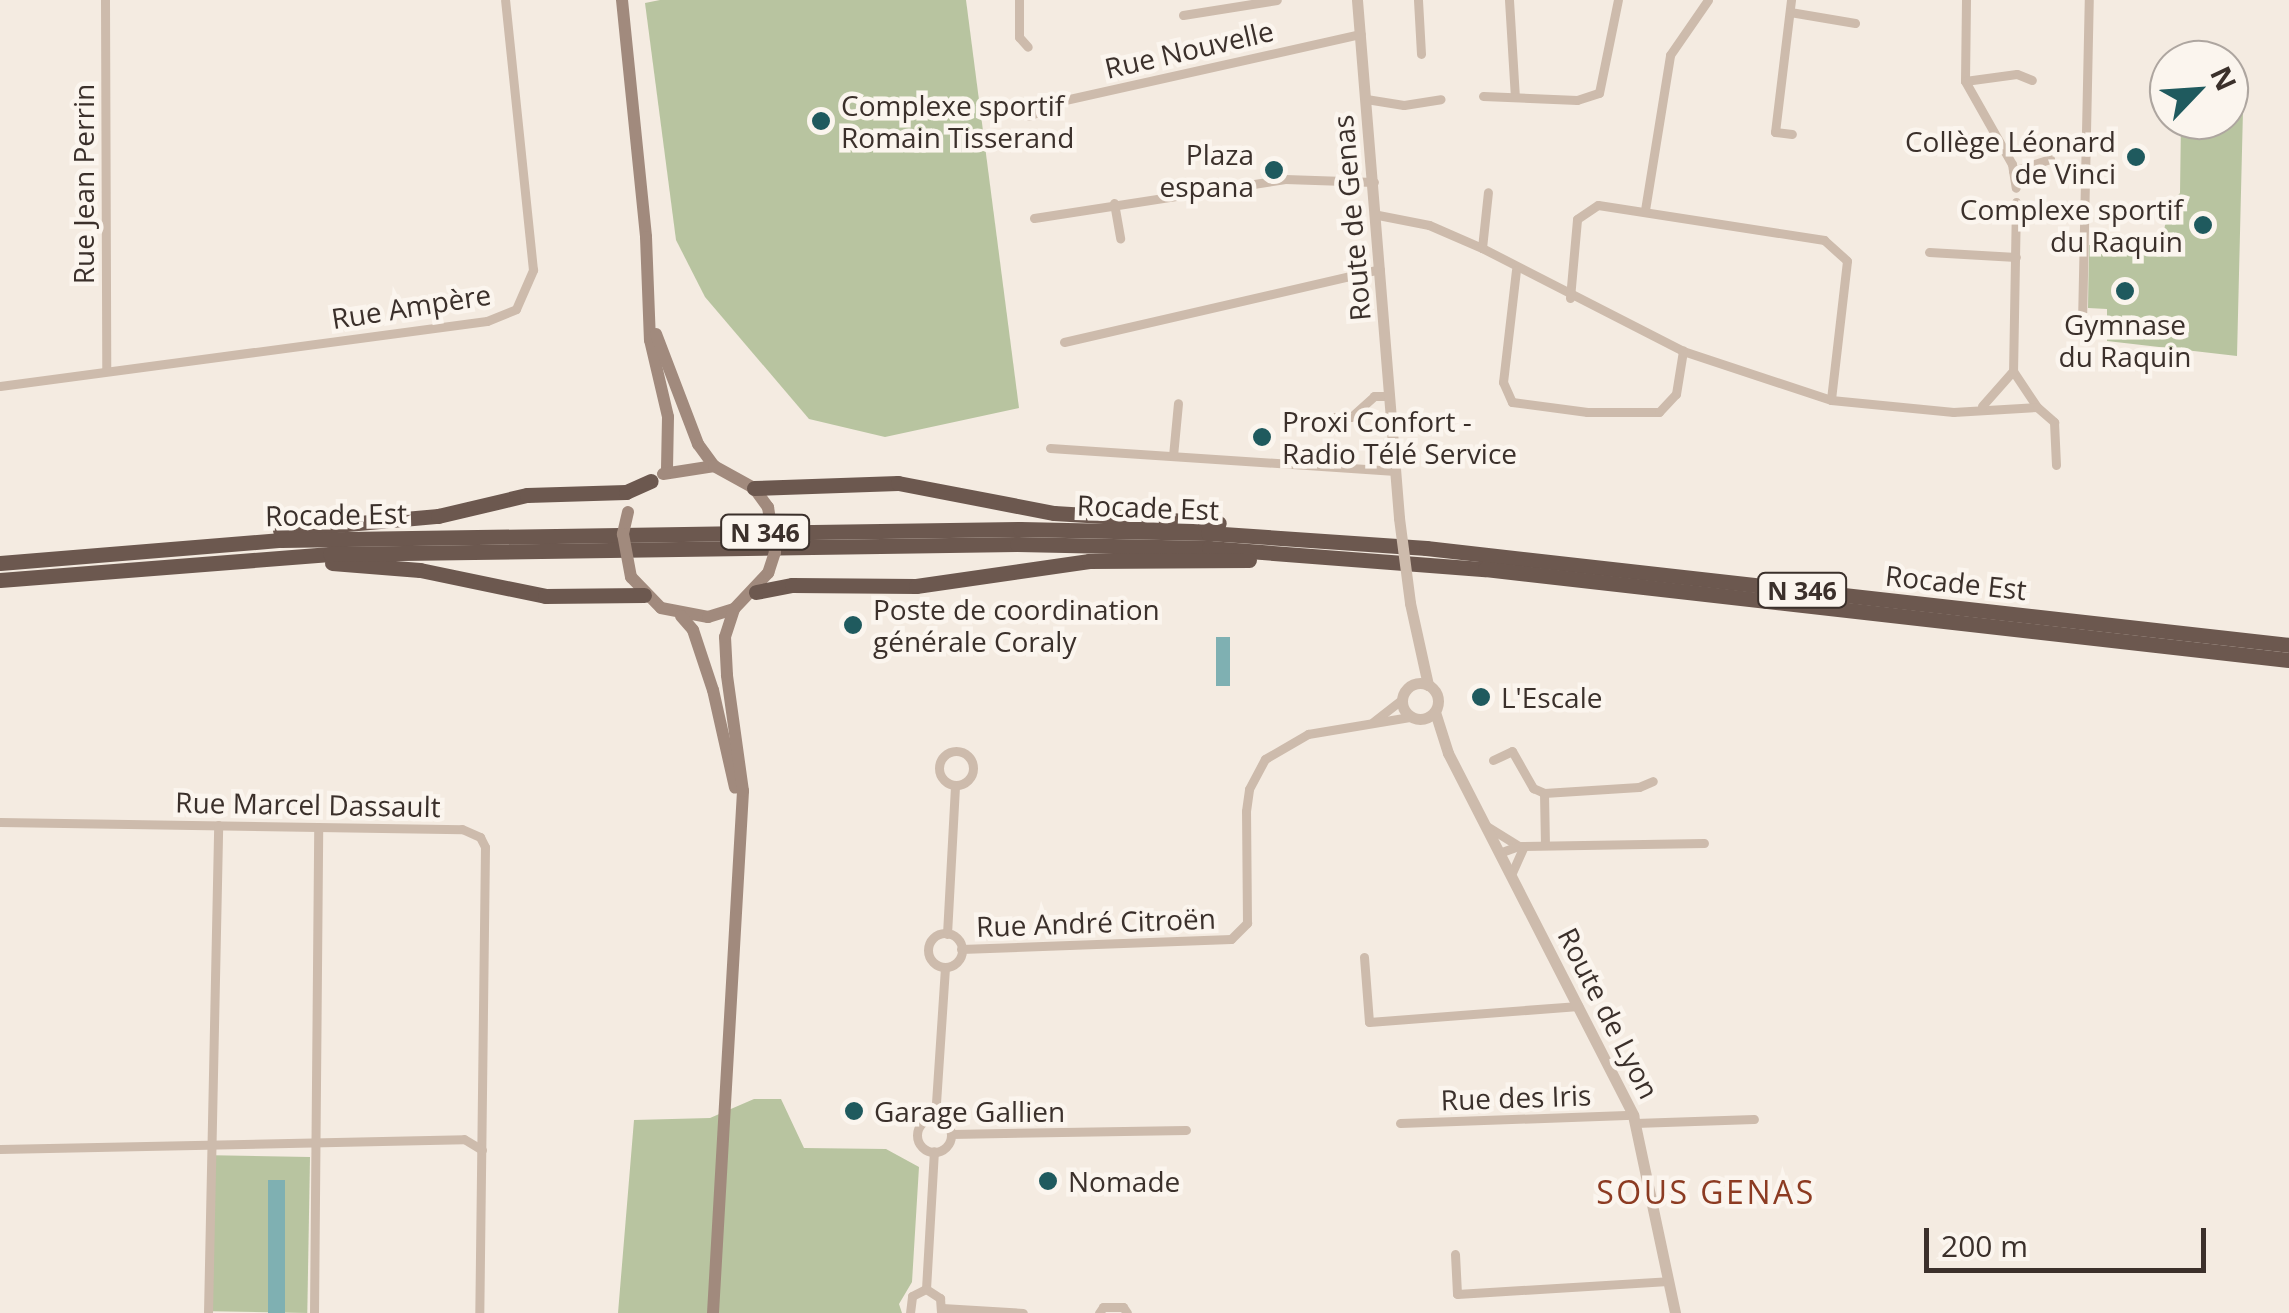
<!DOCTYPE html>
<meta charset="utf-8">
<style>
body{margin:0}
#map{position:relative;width:2289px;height:1313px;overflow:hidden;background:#f4ebe1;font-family:"Open Sans",sans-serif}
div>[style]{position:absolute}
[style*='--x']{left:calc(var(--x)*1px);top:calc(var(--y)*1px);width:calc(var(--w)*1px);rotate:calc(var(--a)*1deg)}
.green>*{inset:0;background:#b8c4a0;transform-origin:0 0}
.water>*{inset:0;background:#7fb0b2;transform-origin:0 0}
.minor>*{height:9px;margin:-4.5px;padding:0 4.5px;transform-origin:4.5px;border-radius:4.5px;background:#cdbbac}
.minor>.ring{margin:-4.5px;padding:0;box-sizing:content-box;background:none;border:9px solid #cdbbac;border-radius:50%}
.tertiary>*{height:11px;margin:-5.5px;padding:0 5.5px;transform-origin:5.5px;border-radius:5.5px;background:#cdbbac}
.tertiary>.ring{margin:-5.5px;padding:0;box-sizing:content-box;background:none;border:11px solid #cdbbac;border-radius:50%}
.secondary>*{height:12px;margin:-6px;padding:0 6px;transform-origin:6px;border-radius:6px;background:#a18a7d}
.trunk>*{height:15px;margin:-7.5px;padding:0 7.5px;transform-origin:7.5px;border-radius:7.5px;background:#6c584f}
.tertiary-bridge>*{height:11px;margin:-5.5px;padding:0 5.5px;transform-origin:5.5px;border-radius:5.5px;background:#cdbbac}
.secondary-bridge>*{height:12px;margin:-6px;padding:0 6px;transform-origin:6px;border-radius:6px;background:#a18a7d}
.dots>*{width:28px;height:28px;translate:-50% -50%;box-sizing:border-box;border:5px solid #fbf5ee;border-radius:50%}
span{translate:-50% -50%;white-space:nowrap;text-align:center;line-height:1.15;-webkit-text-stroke:9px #fbf5ee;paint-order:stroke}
.shield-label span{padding:2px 8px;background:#fbf5ee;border:2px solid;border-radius:8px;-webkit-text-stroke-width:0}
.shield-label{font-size:25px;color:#3b302b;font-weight:700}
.street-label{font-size:28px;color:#3b302b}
.poi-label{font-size:28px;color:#3b302b}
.left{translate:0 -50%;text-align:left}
.right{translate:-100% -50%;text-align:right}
.quarter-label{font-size:32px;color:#8c3b22;letter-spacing:2.5px}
.north{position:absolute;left:2149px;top:40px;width:100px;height:100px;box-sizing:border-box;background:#fbf5ee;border:2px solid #aea6a0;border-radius:50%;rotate:65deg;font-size:28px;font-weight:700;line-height:40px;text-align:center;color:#3b302b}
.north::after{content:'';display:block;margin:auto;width:35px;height:45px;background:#1f5a5e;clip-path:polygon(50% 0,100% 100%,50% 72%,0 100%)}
.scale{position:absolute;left:1924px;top:1228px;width:282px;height:45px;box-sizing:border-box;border:5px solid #3b302b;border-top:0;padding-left:12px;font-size:30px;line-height:35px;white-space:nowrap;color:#3b302b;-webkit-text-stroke:8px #fbf5ee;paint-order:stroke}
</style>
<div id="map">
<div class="green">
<div style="clip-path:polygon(660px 0,966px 0,1019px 408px,885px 437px,809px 419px,705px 297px,676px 240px,645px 3px)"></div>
<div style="clip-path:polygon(2229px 69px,2244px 69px,2237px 356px,2107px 341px,2107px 309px,2088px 308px,2089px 245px,2162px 243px,2168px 207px,2180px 193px,2181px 120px,2229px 120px)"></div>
<div style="clip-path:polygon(754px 1099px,781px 1099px,804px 1148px,886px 1149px,919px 1167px,912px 1282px,899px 1304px,902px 1313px,618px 1313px,634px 1120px,710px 1118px)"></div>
<div style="left:310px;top:1157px;width:156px;height:96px;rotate:91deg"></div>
</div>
<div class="water">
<div style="left:1216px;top:637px;width:14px;height:49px"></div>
<div style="left:268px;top:1180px;width:17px;height:133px"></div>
</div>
<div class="minor">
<div style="--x:105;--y:0;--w:369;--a:89.8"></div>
<div style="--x:1019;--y:0;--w:37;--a:90"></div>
<div style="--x:1019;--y:37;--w:13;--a:48"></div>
<div style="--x:1418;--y:0;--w:54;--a:86.8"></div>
<div style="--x:1509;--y:0;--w:97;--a:86.5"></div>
<div style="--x:1791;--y:0;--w:133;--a:96.9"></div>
<div style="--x:1775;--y:132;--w:17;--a:7"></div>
<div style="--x:1966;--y:0;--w:81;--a:90.7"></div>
<div style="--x:1965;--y:81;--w:95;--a:60.5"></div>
<div style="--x:2012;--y:164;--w:24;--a:81"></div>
<div style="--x:1790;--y:12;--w:66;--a:9.6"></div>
<div style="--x:1183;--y:15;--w:95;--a:-9.1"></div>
<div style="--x:1965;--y:81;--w:52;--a:-7.7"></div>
<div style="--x:2017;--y:74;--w:16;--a:22"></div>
<div style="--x:1483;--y:96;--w:94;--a:2.4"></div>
<div style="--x:1577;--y:100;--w:23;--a:-18"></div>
<div style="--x:1599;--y:93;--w:95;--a:-78.5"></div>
<div style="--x:1366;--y:99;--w:38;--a:9"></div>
<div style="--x:1404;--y:105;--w:37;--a:-9"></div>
<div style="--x:1029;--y:116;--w:39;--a:-24"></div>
<div style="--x:1065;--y:100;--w:303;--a:-12.6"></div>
<div style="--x:2013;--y:171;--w:39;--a:-18"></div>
<div style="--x:2016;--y:202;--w:169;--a:91"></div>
<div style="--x:2013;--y:371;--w:43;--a:56.3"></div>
<div style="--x:1114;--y:203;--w:36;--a:80"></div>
<div style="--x:1645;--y:210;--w:157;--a:-80.8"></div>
<div style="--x:1670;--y:55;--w:67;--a:-55.4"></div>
<div style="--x:1378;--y:215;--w:52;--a:11.1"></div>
<div style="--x:1429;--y:225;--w:58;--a:23.5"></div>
<div style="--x:1482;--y:248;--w:226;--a:27.1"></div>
<div style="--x:1683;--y:351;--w:156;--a:18.3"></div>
<div style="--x:1831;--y:400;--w:123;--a:5.6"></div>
<div style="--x:1953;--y:412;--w:84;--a:-3.4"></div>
<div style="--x:2037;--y:407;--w:23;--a:41"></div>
<div style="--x:2054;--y:422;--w:43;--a:87.3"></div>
<div style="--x:1034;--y:218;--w:254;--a:-8.8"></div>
<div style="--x:1285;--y:179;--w:89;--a:1.9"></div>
<div style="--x:1482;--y:248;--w:56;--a:-83.9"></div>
<div style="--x:1929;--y:252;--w:87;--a:3.3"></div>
<div style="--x:1516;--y:270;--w:113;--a:96.6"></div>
<div style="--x:1503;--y:382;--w:22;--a:66"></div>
<div style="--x:1512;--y:402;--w:76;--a:7.6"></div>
<div style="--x:1587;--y:412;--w:72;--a:0"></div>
<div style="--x:1659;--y:412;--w:25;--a:-47"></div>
<div style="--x:1676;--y:394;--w:44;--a:-80.8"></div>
<div style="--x:1570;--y:298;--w:79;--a:-84.9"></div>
<div style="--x:1577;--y:219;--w:25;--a:-34"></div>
<div style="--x:1598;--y:205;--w:229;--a:8.8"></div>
<div style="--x:1824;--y:240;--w:31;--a:42"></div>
<div style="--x:1847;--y:261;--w:140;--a:96.6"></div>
<div style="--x:2082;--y:323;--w:323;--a:-88.8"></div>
<div style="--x:1064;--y:342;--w:324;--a:-13"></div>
<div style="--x:0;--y:386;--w:491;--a:-7.6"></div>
<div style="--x:487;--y:321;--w:31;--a:-22"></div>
<div style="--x:516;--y:309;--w:43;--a:-66.4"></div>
<div style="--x:533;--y:270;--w:271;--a:-95.9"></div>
<div style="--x:1982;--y:406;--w:47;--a:-48.5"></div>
<div style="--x:1312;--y:417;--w:39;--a:0"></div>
<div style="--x:1351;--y:417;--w:31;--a:-42"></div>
<div style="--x:1374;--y:396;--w:16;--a:0"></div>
<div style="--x:1050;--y:448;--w:346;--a:3.8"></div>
<div style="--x:1173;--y:456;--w:53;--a:-84.6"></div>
<div style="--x:1373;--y:722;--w:37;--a:-38"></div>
<div class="ring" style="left:939px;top:751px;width:25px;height:25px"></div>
<div style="--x:1493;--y:760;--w:21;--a:-25"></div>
<div style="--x:1512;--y:751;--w:43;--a:60.4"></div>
<div style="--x:1533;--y:788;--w:12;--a:24"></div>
<div style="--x:0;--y:822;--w:462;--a:0.9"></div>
<div style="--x:462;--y:829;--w:20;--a:24"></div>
<div style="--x:480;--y:837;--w:11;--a:63"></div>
<div style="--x:485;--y:847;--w:466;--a:90.7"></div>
<div style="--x:1485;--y:825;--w:39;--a:32"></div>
<div style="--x:1545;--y:845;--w:52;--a:-91.1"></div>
<div style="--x:1544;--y:793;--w:95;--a:-3.6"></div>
<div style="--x:1639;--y:787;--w:15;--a:-23"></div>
<div style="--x:1499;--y:853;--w:20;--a:-20"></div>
<div style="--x:1518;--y:846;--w:186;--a:-0.9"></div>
<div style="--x:1511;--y:875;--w:30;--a:-66"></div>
<div class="ring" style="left:928px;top:933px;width:25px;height:25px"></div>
<div style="--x:947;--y:934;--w:149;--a:-86.9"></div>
<div style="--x:961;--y:949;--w:270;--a:-2.1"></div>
<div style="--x:1231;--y:939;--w:23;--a:-45"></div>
<div style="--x:1247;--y:923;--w:112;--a:-90.5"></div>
<div style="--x:1246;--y:811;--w:22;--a:-82"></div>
<div style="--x:1249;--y:789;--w:34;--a:-62"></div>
<div style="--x:1265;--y:759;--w:50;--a:-30.2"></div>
<div style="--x:1308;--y:734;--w:103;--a:-9.5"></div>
<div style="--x:1364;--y:957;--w:65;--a:85.6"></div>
<div style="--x:1369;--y:1022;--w:210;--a:-4.4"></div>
<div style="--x:935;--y:1118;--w:151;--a:-86.2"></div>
<div class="ring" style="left:917px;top:1118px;width:25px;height:25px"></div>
<div style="--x:1400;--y:1123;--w:233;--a:-2"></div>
<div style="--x:1635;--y:1123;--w:119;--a:-1.9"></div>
<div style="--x:951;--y:1134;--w:235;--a:-1"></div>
<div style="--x:0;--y:1149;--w:464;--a:-1.2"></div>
<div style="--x:464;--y:1139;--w:21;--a:31"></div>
<div style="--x:1455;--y:1254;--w:40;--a:87.1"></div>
<div style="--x:1457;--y:1294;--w:211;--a:-3.5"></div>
<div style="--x:926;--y:1289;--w:138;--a:-86.7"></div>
<div style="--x:942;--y:1308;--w:81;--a:3.5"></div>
<div style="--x:208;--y:1313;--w:488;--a:-88.8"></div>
<div style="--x:314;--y:1313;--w:486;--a:-89.5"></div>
<div style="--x:910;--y:1313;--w:17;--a:-83"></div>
<div style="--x:912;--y:1296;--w:16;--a:-27"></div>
<div style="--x:926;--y:1289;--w:17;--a:33"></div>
<div style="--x:940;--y:1298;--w:15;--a:86"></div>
<div style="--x:1099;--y:1313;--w:7;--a:-56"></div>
<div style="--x:1103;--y:1307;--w:20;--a:0"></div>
<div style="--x:1123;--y:1307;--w:7;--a:56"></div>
</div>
<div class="tertiary">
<div style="--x:1357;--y:0;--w:520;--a:85.36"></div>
<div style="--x:1410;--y:603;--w:84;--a:77.6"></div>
<div class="ring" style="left:1402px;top:683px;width:25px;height:25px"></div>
<div style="--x:1435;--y:712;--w:43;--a:72.4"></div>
<div style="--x:1448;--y:753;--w:407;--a:62.9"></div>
<div style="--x:1633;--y:1115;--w:202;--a:78"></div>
</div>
<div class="secondary">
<div style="--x:622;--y:0;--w:238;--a:84.2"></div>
<div style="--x:646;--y:237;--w:103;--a:87.8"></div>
<div style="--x:650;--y:340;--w:79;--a:76.8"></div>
<div style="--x:668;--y:417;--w:54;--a:91.1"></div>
<div style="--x:656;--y:334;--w:118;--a:69.1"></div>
<div style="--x:698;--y:444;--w:27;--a:54"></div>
<div style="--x:663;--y:474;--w:52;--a:-8.9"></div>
<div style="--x:714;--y:466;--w:46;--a:28.8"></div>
<div style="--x:754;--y:488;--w:24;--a:54"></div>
<div style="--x:631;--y:577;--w:43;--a:45.9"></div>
<div style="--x:661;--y:608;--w:48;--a:10.8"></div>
<div style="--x:708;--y:617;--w:27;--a:-17"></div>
<div style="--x:734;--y:609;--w:50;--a:-46.6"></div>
<div style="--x:681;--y:616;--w:18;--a:49"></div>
<div style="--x:693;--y:630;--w:63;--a:71.6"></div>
<div style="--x:713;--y:690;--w:100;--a:77.3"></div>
<div style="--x:713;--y:1313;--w:523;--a:-86.71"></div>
<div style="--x:743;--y:791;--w:117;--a:-97.9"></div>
<div style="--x:727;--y:675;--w:38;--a:-93"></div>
<div style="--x:725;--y:637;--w:29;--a:-72"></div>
</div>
<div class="trunk">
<div style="--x:754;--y:488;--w:144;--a:-2"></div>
<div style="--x:898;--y:483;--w:159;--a:10.9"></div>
<div style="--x:1054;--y:513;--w:165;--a:3.5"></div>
<div style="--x:280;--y:530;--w:159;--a:-5.1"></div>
<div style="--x:438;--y:516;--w:91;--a:-13.3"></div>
<div style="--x:527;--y:495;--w:99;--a:-1.7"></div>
<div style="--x:626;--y:492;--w:27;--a:-24"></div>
<div style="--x:0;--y:563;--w:282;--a:-4.7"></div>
<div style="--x:281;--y:540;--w:739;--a:-0.85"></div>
<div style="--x:1020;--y:529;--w:188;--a:1.2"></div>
<div style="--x:1208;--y:533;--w:219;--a:3.9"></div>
<div style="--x:1426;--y:548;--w:868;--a:6.41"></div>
<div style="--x:332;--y:563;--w:88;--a:4.5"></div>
<div style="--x:420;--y:570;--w:128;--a:11.7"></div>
<div style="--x:545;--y:596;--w:99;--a:-0.6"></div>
<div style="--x:0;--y:580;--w:331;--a:-4.5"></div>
<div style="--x:330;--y:554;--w:687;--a:-0.83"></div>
<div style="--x:1017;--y:544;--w:192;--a:1.2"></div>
<div style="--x:1209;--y:548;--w:277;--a:4.4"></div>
<div style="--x:1485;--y:569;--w:809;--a:6.46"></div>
<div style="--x:756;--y:592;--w:37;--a:-11"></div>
<div style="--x:792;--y:585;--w:124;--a:0.5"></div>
<div style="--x:916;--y:586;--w:175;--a:-8.2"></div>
<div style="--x:1089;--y:561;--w:160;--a:-0.4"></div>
</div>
<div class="tertiary-bridge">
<div style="--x:1399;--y:518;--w:86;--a:82.6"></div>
</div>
<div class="secondary-bridge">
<div style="--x:768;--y:507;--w:46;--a:81.2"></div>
<div style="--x:775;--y:552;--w:22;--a:108"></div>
<div style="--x:628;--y:512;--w:23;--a:103"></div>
<div style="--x:623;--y:534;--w:44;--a:79.5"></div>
</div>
<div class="dots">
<div style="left:821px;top:121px;background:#1f5a5e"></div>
<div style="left:2136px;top:157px;background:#1f5a5e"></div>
<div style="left:1274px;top:170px;background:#1f5a5e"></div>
<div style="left:2203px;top:225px;background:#1f5a5e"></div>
<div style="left:2125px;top:291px;background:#1f5a5e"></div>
<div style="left:1262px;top:437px;background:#1f5a5e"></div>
<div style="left:853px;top:625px;background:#1f5a5e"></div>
<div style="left:1481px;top:697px;background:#1f5a5e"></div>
<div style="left:854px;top:1111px;background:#1f5a5e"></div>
<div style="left:1048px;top:1181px;background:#1f5a5e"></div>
</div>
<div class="shield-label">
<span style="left:765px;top:532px">N 346</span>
<span style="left:1802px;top:590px">N 346</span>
</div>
<div class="street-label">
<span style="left:1189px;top:49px;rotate:-13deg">Rue Nouvelle</span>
<span style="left:83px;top:184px;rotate:-90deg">Rue Jean Perrin</span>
<span style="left:1351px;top:218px;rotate:-95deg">Route de Genas</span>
<span style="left:411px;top:306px;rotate:-9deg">Rue Ampère</span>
<span style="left:1148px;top:507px;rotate:2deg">Rocade Est</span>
<span style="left:336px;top:514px;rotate:-1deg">Rocade Est</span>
<span style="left:1956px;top:582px;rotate:6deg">Rocade Est</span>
<span style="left:308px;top:804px;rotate:1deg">Rue Marcel Dassault</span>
<span style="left:1096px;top:922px;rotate:-2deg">Rue André Citroën</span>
<span style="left:1609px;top:1013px;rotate:63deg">Route de Lyon</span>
<span style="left:1516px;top:1097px;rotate:-2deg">Rue des Iris</span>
</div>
<div class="poi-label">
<span class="left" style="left:841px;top:121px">Complexe sportif<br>Romain Tisserand</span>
<span class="right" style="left:2116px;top:157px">Collège Léonard<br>de Vinci</span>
<span class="right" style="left:1254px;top:170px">Plaza<br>espana</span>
<span class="right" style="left:2183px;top:225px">Complexe sportif<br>du Raquin</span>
<span style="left:2125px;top:340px">Gymnase<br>du Raquin</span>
<span class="left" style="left:1282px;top:437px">Proxi Confort -<br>Radio Télé Service</span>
<span class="left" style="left:873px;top:625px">Poste de coordination<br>générale Coraly</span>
<span class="left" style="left:1501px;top:697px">L'Escale</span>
<span class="left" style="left:874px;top:1111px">Garage Gallien</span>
<span class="left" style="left:1068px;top:1181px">Nomade</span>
</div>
<div class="quarter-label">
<span style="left:1706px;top:1192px">SOUS GENAS</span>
</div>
<div class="north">N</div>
<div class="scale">200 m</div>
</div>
